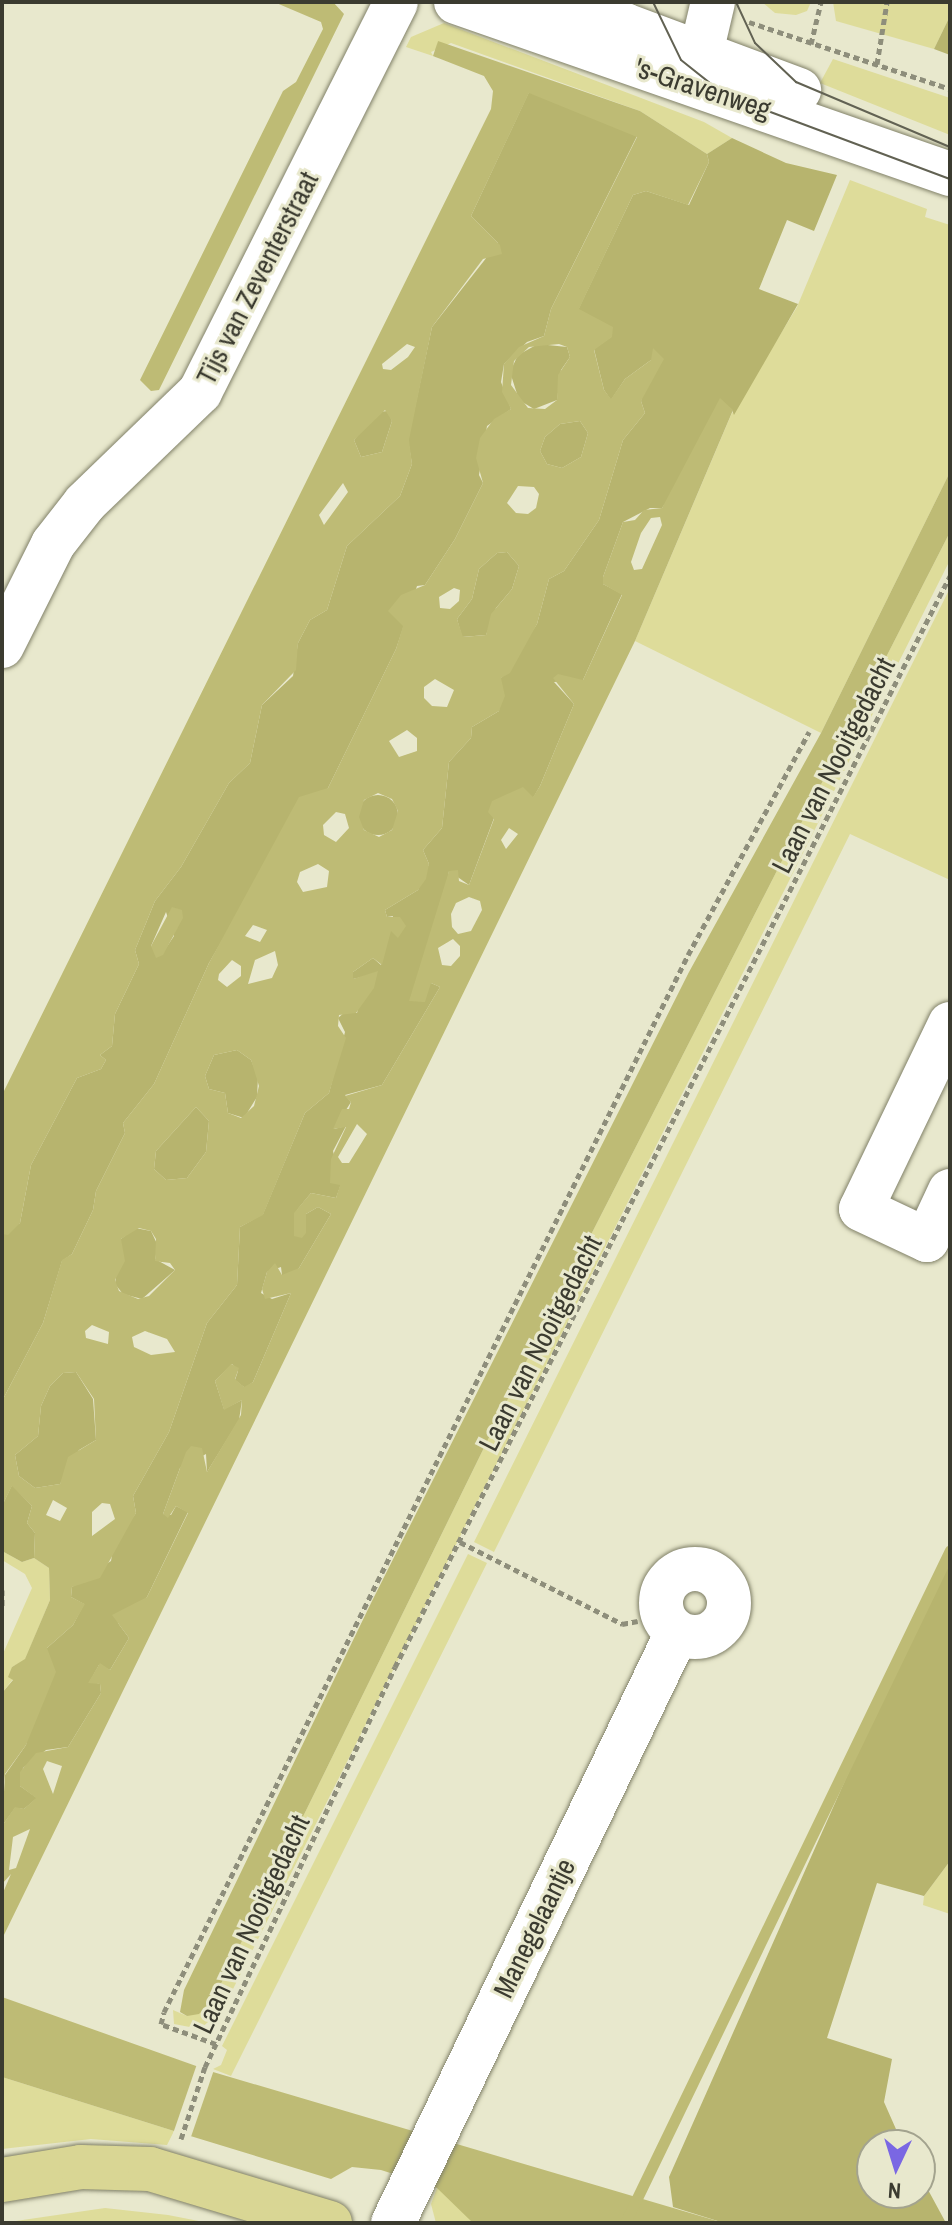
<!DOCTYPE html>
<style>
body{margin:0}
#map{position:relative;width:952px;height:2225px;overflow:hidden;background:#e8e8cd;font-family:"Archivo Narrow",sans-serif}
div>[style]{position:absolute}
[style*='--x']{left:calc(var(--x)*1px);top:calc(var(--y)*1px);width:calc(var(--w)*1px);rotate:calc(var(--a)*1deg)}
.green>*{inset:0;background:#dedc9a}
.forest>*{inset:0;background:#b7b46e}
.round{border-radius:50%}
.water>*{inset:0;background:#bebb75}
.pier>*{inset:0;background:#e8e8cd;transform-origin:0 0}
.stream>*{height:11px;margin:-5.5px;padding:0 5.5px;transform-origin:5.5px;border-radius:5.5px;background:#bebb75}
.path>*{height:5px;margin-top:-2.5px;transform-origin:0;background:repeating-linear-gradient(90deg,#8e8e7b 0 6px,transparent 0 10px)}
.roads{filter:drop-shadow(0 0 2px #818168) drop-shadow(0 0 2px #818168)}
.minor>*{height:44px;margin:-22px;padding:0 22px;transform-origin:22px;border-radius:22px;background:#fff}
.minor>.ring{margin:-22px;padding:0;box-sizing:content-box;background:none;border:44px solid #fff;border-radius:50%}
.major>*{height:44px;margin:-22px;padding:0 22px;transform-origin:22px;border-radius:22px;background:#d9d694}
.tram>*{height:2px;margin:-1px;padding:0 1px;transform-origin:1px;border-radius:1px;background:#626253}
span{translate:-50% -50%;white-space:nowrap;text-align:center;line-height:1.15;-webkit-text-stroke:6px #e8e8cd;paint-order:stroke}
.street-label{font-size:28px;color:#3b3b30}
.frame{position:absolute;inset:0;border:4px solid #3b3b30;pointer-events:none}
.north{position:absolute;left:856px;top:2129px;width:80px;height:80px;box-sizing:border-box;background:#e8e8cd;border:2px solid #a3a38e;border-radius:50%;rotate:184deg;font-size:22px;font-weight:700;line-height:32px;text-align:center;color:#3b3b30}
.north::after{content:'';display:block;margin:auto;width:28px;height:36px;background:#7a67e3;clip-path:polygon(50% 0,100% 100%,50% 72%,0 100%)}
</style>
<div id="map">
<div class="green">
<div style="clip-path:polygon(762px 2px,811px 2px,807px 11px,796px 15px,775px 13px)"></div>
<div style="clip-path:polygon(833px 2px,950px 2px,950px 16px,934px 49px,836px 21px)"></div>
<div style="clip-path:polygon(444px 23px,704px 122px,732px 138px,707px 154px,640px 111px,451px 43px,431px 52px,433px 56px,406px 47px,411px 37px)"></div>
<div style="clip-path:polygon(833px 59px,950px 98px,950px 135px,820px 83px)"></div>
<div style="clip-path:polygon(850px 180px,927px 209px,925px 217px,950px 225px,950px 472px,821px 733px,635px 641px,731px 415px,797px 307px)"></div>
<div style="clip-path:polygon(950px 532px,950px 560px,223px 2009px,200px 2029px,174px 2024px,173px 2010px,187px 2016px,214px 1998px,528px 1358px)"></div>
<div style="clip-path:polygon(950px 588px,950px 880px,850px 834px,494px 1552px,474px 1542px)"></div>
<div style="clip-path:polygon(2px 1551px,22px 1562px,34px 1558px,49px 1568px,50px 1600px,25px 1660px,12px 1667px,13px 1679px,2px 1693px,2px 1656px,32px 1588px,25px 1574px,2px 1560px)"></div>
<div style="clip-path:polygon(468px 1554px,487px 1563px,231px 2076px,213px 2069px,221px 2065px,227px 2050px,222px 2046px)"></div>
<div style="clip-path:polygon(950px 1861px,950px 1914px,923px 1905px,924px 1896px)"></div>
<div style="clip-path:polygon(2px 2077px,174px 2131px,167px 2145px,91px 2139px,2px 2149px)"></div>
<div style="clip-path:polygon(437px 2188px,450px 2196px,473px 2223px,436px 2223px,431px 2204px)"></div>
<div style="clip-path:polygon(105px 2208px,168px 2215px,209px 2223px,2px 2223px)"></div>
</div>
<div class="forest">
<div style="clip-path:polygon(950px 16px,950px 55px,934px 49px)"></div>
<div style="clip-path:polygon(evenodd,529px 92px,637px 136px,551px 309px,544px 336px,527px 342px,504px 364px,501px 382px,511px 409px,487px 426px,479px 475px,483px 483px,455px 539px,425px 585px,417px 586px,396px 649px,328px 788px,269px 859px,209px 963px,154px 1084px,123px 1123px,125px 1133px,96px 1191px,93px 1210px,72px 1254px,62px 1261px,43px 1323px,2px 1401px,2px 1234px,20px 1223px,31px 1165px,77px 1078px,101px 1069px,106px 1060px,100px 1055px,112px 1046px,115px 1014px,139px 964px,135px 950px,155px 901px,181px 867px,229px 783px,250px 763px,262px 705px,293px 676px,298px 643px,310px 620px,327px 610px,347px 546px,400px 496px,412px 464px,408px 440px,432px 327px,498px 243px,471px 216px,529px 92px,166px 912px,174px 936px,164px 951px,151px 946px,166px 912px)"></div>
<div style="clip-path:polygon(732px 138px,786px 163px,837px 175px,814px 231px,787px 220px,759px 289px,798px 304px,734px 415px,732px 410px,662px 508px,650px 508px,623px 522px,603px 577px,603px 584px,622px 594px,583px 680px,554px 682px,574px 704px,540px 786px,533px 798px,494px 818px,469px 885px,449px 871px,431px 983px,440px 987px,382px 1085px,345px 1095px,351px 1102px,334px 1129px,346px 1126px,333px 1151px,341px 1184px,336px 1198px,311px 1193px,297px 1210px,306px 1228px,306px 1214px,318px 1207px,331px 1214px,299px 1268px,291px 1276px,282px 1275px,281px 1267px,267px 1272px,261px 1293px,272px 1299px,291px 1293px,253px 1382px,245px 1388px,235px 1380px,238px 1371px,232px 1364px,215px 1381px,224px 1409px,242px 1400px,239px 1420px,207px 1472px,206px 1454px,180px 1468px,163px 1514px,171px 1515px,176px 1506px,188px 1512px,147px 1597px,118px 1623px,129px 1638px,110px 1670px,99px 1665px,90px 1681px,100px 1684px,101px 1693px,68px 1747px,46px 1750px,23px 1768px,20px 1786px,37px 1798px,24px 1809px,15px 1808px,2px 1826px,5px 1775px,26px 1745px,47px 1648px,73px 1625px,84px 1604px,71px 1597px,72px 1587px,111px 1561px,114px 1544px,136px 1513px,133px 1496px,169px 1432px,207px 1323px,237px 1285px,240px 1227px,263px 1214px,305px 1113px,329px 1093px,345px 1032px,338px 1018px,346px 1011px,357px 1013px,366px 976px,353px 979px,353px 972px,373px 958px,381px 965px,393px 916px,387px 917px,385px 910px,418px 890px,429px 864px,423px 850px,442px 828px,449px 762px,471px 738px,472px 727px,499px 711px,501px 678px,537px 624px,549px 579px,564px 571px,599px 520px,623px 440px,645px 413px,641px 401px,651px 360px,625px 379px,611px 400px,604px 390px,594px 349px,611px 337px,607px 326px,578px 310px,633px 195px,646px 191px,689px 205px,709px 162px,707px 154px)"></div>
<div style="clip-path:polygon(538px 344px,567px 347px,570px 357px,561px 370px,557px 400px,534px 409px,519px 400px,510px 372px,518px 355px)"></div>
<div style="clip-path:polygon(388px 411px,392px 421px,382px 452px,361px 457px,354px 440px,377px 412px)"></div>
<div style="clip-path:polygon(580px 421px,588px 433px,581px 457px,562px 468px,547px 464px,540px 451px,545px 437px,560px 424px)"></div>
<div style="clip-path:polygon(507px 552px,519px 566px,512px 589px,496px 608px,486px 635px,462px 637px,457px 619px,472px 599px,479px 569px,497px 553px)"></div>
<div class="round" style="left:358px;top:795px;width:40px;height:40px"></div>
<div style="clip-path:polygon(237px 1050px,251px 1060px,258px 1077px,257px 1097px,244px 1118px,228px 1113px,225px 1093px,209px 1089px,205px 1076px,214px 1055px)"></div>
<div style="clip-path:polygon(196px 1107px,209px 1121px,206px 1152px,187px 1178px,166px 1180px,154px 1169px,156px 1151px)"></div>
<div style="clip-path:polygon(135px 1228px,151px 1231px,158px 1246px,155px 1259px,175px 1270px,142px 1299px,123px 1294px,115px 1284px,121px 1239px)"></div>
<div style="clip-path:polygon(76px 1372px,93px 1399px,96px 1440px,79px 1450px,60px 1484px,35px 1488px,19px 1476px,15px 1455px,38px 1436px,41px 1406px,50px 1386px,63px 1373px)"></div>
<div style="clip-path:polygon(12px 1485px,32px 1506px,27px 1523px,35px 1533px,34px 1558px,22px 1562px,2px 1551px,2px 1506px)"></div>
<div style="clip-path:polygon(950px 1544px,950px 1861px,924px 1896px,877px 1883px,827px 2038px,892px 2059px,884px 2102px,903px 2145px,872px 2145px,872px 2193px,920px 2193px,920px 2175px,946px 2223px,724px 2223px,673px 2207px,669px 2177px)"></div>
</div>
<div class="water">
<div style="clip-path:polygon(274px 2px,333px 2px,344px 14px,159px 390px,151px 391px,140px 380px,283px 91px,296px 82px,323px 29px,321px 22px)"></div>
<div style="clip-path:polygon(evenodd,438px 41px,640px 111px,707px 154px,709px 162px,688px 205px,646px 191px,633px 195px,579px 309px,613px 327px,612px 337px,594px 350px,604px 390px,611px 399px,625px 379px,651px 360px,653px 348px,664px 359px,641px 401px,645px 413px,623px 440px,599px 520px,564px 571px,549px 579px,537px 624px,510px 673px,501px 678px,505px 696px,499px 711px,472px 727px,471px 738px,449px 762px,442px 828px,423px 850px,429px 864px,426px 879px,418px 890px,385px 910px,387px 917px,400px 917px,406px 926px,398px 938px,391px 931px,382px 965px,373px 958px,353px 972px,353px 979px,378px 971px,374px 988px,356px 1013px,339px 1015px,338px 1026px,346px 1038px,329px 1093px,305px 1113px,263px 1215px,240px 1227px,237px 1285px,207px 1323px,169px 1432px,133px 1496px,136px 1513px,100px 1578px,72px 1587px,71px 1597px,85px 1604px,73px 1625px,47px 1648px,56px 1672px,26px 1745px,5px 1774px,2px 1801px,2px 1693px,13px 1680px,8px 1677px,12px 1667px,25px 1659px,50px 1600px,49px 1568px,34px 1558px,35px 1533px,27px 1523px,32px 1506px,12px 1486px,2px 1506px,2px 1401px,43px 1323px,62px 1260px,72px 1254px,93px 1210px,96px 1191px,125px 1133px,123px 1123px,154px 1084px,209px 963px,299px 797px,328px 788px,396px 649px,403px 626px,388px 611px,401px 595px,425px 585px,455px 539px,483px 483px,476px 458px,480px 438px,494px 419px,511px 409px,502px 392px,504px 364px,519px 347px,544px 336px,551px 309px,637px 137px,529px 93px,471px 216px,500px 245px,502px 254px,483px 259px,432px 327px,409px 440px,412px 464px,400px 496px,347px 546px,327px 610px,310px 620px,298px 643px,296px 670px,262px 705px,250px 763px,229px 783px,181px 867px,155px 901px,135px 950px,139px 964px,115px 1014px,112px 1046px,100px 1055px,106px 1060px,101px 1069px,77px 1078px,31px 1165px,20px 1223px,8px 1235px,2px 1234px,2px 1095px,491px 109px,493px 91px,484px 76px,433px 56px,438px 41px,407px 344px,415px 347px,408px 357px,391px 370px,383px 369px,382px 364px,407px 344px,438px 41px,559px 344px,567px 347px,570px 357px,558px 375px,557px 400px,545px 409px,528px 408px,511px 385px,514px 361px,529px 347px,559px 344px,438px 41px,385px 410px,392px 421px,382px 452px,361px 457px,354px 440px,385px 410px,438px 41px,580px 421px,588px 433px,581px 457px,562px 468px,547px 464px,540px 451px,545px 437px,560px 424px,580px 421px,438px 41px,343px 483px,348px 492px,324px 525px,319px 515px,343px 483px,438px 41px,518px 486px,534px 487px,539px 494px,536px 508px,528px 514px,516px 513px,507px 503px,518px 486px,438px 41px,507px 552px,519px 566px,512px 589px,491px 614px,486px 635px,463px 637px,457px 619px,472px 599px,479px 569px,497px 553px,507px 552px,438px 41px,454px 588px,460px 590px,459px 601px,450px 609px,440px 608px,439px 597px,454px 588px,438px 41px,435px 679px,454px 690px,447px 707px,432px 706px,424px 698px,424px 687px,435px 679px,438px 41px,407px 730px,417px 738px,417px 751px,399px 757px,389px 741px,407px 730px,438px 41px,378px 793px,392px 799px,398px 811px,392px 830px,379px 837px,364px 830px,359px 817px,364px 800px,378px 793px,438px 41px,336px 812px,345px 814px,349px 828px,336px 842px,324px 835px,323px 825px,336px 812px,438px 41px,318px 864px,329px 871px,327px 887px,303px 892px,297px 882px,300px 872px,318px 864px,438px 41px,253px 925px,267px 930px,260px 942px,245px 936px,253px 925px,438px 41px,275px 951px,278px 965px,272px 978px,248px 984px,255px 960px,275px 951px,438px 41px,232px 960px,241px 966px,241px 976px,227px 987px,218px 980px,219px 974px,232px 960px,438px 41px,237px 1050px,251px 1060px,259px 1086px,254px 1106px,241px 1118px,228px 1113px,225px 1093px,209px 1089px,205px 1076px,214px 1055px,237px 1050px,438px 41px,196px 1107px,209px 1121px,206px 1152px,187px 1178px,166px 1180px,154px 1169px,156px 1151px,196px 1107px,438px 41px,139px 1228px,151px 1231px,156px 1239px,155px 1261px,170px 1263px,175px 1270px,149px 1296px,138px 1299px,119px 1291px,115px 1280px,125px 1261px,121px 1239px,139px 1228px,438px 41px,92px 1325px,109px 1332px,108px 1344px,86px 1338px,85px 1331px,92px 1325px,438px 41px,145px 1331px,167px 1339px,175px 1352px,151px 1355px,134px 1347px,132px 1337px,145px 1331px,438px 41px,76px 1372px,94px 1399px,96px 1440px,68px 1457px,60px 1484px,35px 1488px,19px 1476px,15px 1455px,38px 1436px,41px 1406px,50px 1386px,63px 1373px,76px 1372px,438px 41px,53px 1500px,67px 1508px,60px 1521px,46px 1515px,53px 1500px,438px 41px,110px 1504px,115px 1519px,92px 1536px,92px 1512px,102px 1503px,110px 1504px)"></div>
<div style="clip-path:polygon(evenodd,720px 398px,733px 410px,635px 641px,2px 1939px,2px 1895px,11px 1874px,2px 1884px,2px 1826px,15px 1807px,24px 1809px,36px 1798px,20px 1786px,20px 1772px,36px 1753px,68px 1747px,101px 1693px,100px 1684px,88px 1683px,100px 1663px,110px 1670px,129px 1638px,112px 1615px,147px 1597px,188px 1513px,176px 1506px,168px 1518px,163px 1514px,186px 1452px,191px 1446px,202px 1448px,207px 1472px,241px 1415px,242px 1400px,224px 1410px,215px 1381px,231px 1364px,239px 1368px,235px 1379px,244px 1387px,253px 1382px,291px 1293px,265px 1299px,262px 1289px,267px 1272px,275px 1263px,282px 1275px,299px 1268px,331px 1214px,318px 1207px,306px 1214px,306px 1233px,302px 1238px,294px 1236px,294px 1213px,311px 1193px,336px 1198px,340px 1185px,330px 1183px,331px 1159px,346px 1127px,333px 1129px,342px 1109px,349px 1109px,351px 1102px,345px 1096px,382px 1085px,440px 987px,431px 983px,425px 1002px,409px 1001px,449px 871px,458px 870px,459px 881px,469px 885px,494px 819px,488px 812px,492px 801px,523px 787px,533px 797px,540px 786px,574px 704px,553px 678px,558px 674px,583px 680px,622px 595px,603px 584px,603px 577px,623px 522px,635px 520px,644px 510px,662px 508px,720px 398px,660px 517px,662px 525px,642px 569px,634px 570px,631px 562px,641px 533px,651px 518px,660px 517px,720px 398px,509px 828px,518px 834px,506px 849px,501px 840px,509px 828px,720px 398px,469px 897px,480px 901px,482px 910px,471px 931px,458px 934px,452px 927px,451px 914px,456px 903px,469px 897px,720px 398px,453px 939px,460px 946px,460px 956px,451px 966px,442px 965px,438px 948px,453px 939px,720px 398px,357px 1124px,367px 1134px,349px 1163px,342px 1163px,338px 1157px,357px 1124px,720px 398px,47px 1761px,62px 1766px,53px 1794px,43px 1769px,47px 1761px,720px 398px,30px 1829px,16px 1868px,9px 1870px,13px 1837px,30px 1829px)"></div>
<div style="clip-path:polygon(950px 472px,950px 532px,528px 1358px,214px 1998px,199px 2014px,187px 2016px,180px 2012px,184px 1990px,372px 1601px,689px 972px,821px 733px)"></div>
<div style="clip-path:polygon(172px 907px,182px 910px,183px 918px,163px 955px,156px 958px,151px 946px)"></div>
<div style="clip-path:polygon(2px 1997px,213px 2072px,724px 2223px,473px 2223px,437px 2188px,381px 2170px,352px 2167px,331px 2179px,174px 2131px,2px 2077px)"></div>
</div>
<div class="pier">
<div style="left:197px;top:2064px;width:18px;height:73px;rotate:19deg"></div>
</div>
<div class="stream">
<div style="--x:625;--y:2223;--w:747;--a:-64.22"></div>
</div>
<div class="path">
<div style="--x:749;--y:22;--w:212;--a:18.4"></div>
<div style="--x:811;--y:44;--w:43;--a:-76.6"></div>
<div style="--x:877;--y:64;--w:63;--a:-80.8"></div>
<div style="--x:460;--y:1542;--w:182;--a:26.8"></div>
<div style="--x:622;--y:1624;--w:16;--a:-11"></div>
<div style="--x:2;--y:1590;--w:17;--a:90"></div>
<div style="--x:216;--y:2044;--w:59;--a:-160"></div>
<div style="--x:161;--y:2024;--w:12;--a:-76"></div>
<div style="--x:164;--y:2012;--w:1180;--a:-63.63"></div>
<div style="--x:688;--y:955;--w:254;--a:-61.5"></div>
<div style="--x:181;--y:2139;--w:76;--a:-71.6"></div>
<div style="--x:205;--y:2067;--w:443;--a:-64.6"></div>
<div style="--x:395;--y:1667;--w:1224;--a:-63.04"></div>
</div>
<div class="roads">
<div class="minor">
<div style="--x:456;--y:2;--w:523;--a:19.2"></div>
<div style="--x:547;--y:2;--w:81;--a:16.4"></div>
<div style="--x:625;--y:25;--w:186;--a:20.5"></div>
<div style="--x:673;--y:62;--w:29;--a:-18"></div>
<div style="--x:701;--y:53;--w:52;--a:-76.8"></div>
<div style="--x:2;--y:646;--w:114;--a:-63.4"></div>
<div style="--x:53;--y:544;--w:52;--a:-52"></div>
<div style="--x:85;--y:503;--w:160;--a:-44"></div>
<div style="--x:200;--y:392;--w:436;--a:-63.3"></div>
<div style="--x:950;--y:1024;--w:205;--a:115.7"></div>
<div style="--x:861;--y:1209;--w:73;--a:25.2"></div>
<div style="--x:927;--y:1240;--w:54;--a:-64.9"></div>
<div class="ring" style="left:661px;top:1569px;width:24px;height:24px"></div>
<div style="--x:393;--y:2223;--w:655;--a:-64.3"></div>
</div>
<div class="major">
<div style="--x:2;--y:2180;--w:80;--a:-9.3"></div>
<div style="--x:81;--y:2167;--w:69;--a:1.7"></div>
<div style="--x:150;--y:2169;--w:188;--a:16.7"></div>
</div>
</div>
<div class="tram">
<div style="--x:653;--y:2;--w:64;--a:64.2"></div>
<div style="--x:681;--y:60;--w:56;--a:38.5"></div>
<div style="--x:725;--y:95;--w:240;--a:20.5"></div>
<div style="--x:736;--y:2;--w:45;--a:65.1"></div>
<div style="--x:755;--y:43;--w:57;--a:43.6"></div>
<div style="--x:796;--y:82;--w:167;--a:22.9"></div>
</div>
<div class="street-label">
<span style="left:703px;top:88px;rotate:18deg">'s-Gravenweg</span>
<span style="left:257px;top:278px;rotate:-63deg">Tijs van Zeventerstraat</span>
<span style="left:833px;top:765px;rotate:-63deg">Laan van Nooitgedacht</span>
<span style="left:540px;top:1343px;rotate:-63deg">Laan van Nooitgedacht</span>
<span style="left:251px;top:1924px;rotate:-65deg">Laan van Nooitgedacht</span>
<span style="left:534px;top:1928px;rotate:-64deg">Manegelaantje</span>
</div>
<div class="frame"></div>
<div class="north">N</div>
</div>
